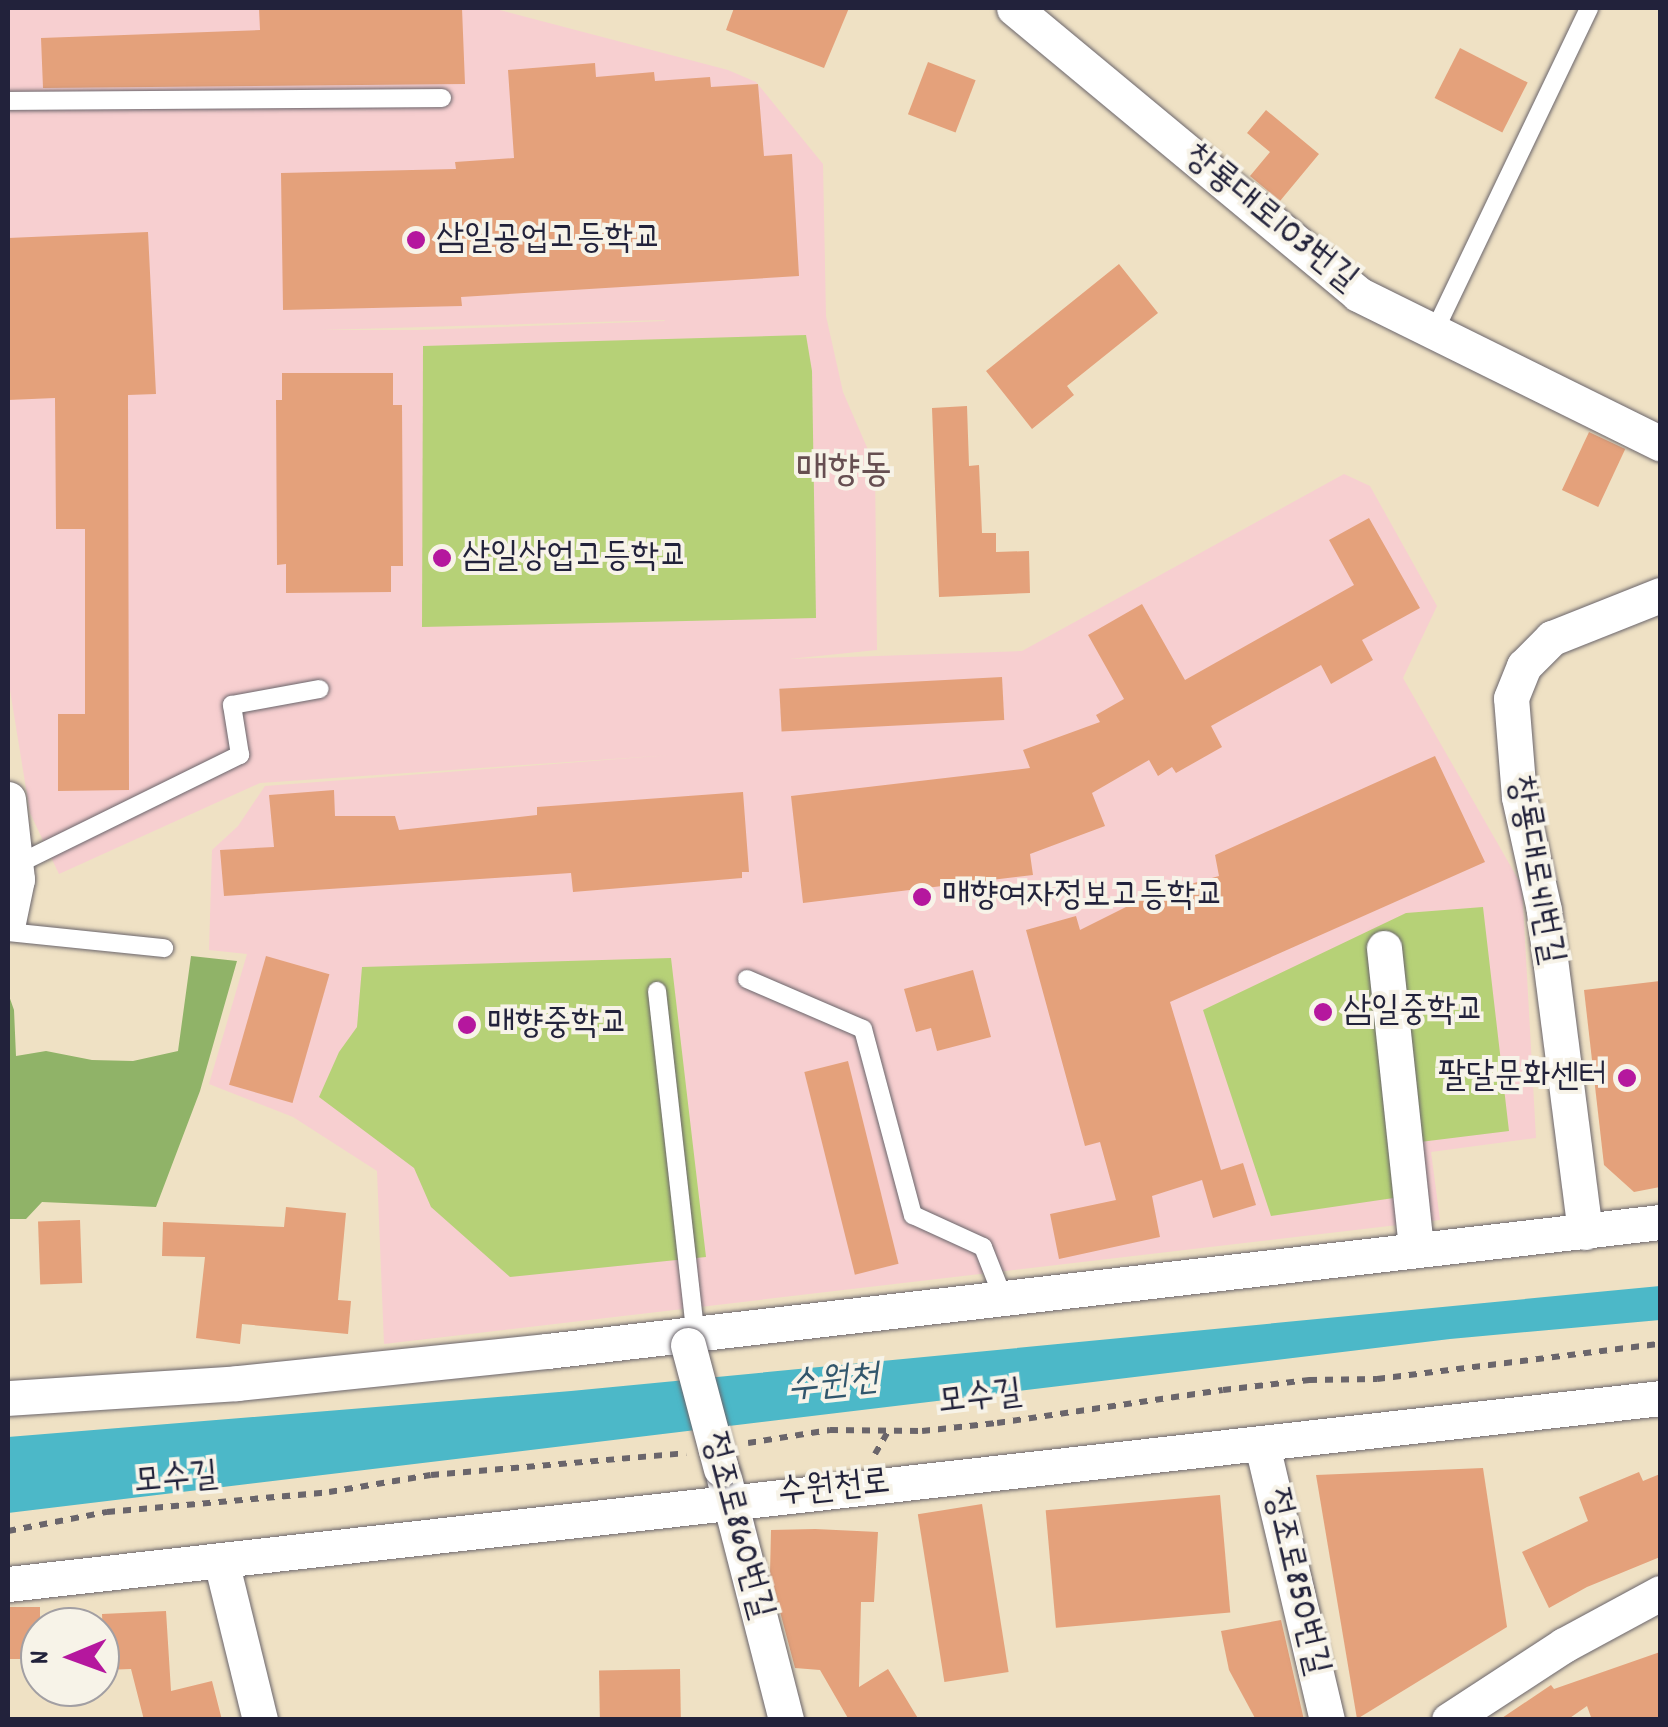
<!DOCTYPE html>
<meta charset="utf-8">
<style>
body{margin:0}
#map{position:relative;width:1668px;height:1727px;overflow:hidden;background:#efe1c4;font-family:Dekko,"Poor Story",sans-serif}
div>[style]{position:absolute}
[style*='--x']{left:calc(var(--x)*1px);top:calc(var(--y)*1px);width:calc(var(--w)*1px);rotate:calc(var(--a)*1deg)}
.built>*{inset:0;background:#f7cfd0}
.green>*{inset:0;background:#b6d177}
.forest>*{inset:0;background:#90b368}
.water>*{inset:0;background:#4cb8c8}
.building>*{inset:0;background:#e4a17b;transform-origin:0 0}
.path>*{height:6px;margin-top:-3px;transform-origin:0;background:repeating-linear-gradient(90deg,#6a656b 0 8px,transparent 0 16px)}
.roads{filter:drop-shadow(0 0 2px #6a656b) drop-shadow(0 0 2px #6a656b)}
.service>*{height:18px;margin:-9px;padding:0 9px;transform-origin:9px;border-radius:9px;background:#fff}
.minor>*{height:35px;margin:-17.5px;padding:0 17.5px;transform-origin:17.5px;border-radius:17.5px;background:#fff}
.bridges{filter:drop-shadow(0 0 2px #6a656b) drop-shadow(0 0 2px #6a656b)}
.minor-bridge>*{height:35px;margin:-17.5px;padding:0 17.5px;transform-origin:17.5px;border-radius:17.5px;background:#fff}
.dots>*{width:28px;height:28px;translate:-50% -50%;box-sizing:border-box;border:5px solid #f7f3e8;border-radius:50%}
span{translate:-50% -50%;white-space:nowrap;text-align:center;line-height:1.15;-webkit-text-stroke:8px #f7f3e8;paint-order:stroke}
.street-label{font-size:35px;color:#22223b}
.poi-label{font-size:35px;color:#22223b}
.left{translate:0 -50%;text-align:left}
.right{translate:-100% -50%;text-align:right}
.water-label{font-size:38px;color:#31566c;font-style:italic}
.quarter-label{font-size:40px;color:#664e51}
.frame{position:absolute;inset:0;border:10px solid #22223b;pointer-events:none}
.north{position:absolute;left:20px;top:1607px;width:100px;height:100px;box-sizing:border-box;background:#f7f3e8;border:2px solid #a29fa3;border-radius:50%;rotate:269deg;font-size:28px;font-weight:700;line-height:40px;text-align:center;color:#22223b}
.north::after{content:'';display:block;margin:auto;width:35px;height:45px;background:#b5179e;clip-path:polygon(50% 0,100% 100%,50% 72%,0 100%)}
</style>
<div id="map">
<div class="built">
<div style="clip-path:polygon(evenodd,8px 8px,492px 8px,728px 70px,756px 82px,823px 164px,826px 316px,843px 392px,875px 466px,877px 650px,789px 659px,1022px 651px,1344px 474px,1370px 486px,1437px 606px,1403px 678px,1522px 886px,1536px 1138px,1431px 1152px,1440px 1220px,384px 1344px,377px 1171px,293px 1117px,209px 1084px,247px 954px,209px 950px,212px 850px,238px 826px,265px 786px,671px 755px,260px 783px,59px 874px,30px 813px,8px 678px,8px 8px,665px 321px,417px 330px,322px 330px,664px 320px,665px 321px)"></div>
</div>
<div class="green">
<div style="clip-path:polygon(806px 335px,812px 371px,816px 618px,422px 627px,423px 346px)"></div>
<div style="clip-path:polygon(1483px 907px,1509px 1131px,1412px 1143px,1421px 1194px,1271px 1216px,1203px 1010px,1406px 913px)"></div>
<div style="clip-path:polygon(671px 958px,706px 1257px,510px 1277px,431px 1207px,414px 1168px,319px 1097px,339px 1052px,357px 1027px,362px 967px)"></div>
</div>
<div class="forest">
<div style="clip-path:polygon(191px 956px,237px 961px,200px 1091px,156px 1207px,42px 1202px,26px 1219px,8px 1219px,8px 993px,14px 1010px,16px 1056px,46px 1051px,92px 1060px,133px 1061px,178px 1051px)"></div>
</div>
<div class="water">
<div style="clip-path:polygon(1660px 1286px,1660px 1320px,1450px 1339px,8px 1513px,8px 1437px,571px 1391px)"></div>
</div>
<div class="building">
<div style="clip-path:polygon(259px 8px,462px 8px,465px 84px,43px 88px,41px 38px,260px 30px)"></div>
<div style="clip-path:polygon(734px 8px,849px 8px,824px 68px,726px 30px)"></div>
<div style="left:1460px;top:48px;width:76px;height:56px;rotate:27deg"></div>
<div style="left:928px;top:62px;width:51px;height:56px;rotate:21deg"></div>
<div style="clip-path:polygon(595px 63px,596px 77px,654px 72px,655px 81px,710px 77px,711px 87px,758px 84px,764px 156px,792px 154px,799px 276px,461px 297px,462px 306px,283px 310px,281px 173px,456px 169px,455px 162px,514px 158px,508px 70px)"></div>
<div style="clip-path:polygon(1266px 110px,1319px 154px,1280px 201px,1250px 176px,1270px 152px,1247px 133px)"></div>
<div style="clip-path:polygon(148px 232px,156px 394px,128px 395px,129px 790px,58px 791px,58px 714px,85px 714px,85px 529px,56px 529px,55px 398px,8px 400px,8px 238px)"></div>
<div style="clip-path:polygon(1119px 264px,1158px 313px,1067px 386px,1074px 395px,1032px 429px,986px 371px)"></div>
<div style="clip-path:polygon(282px 373px,393px 373px,393px 405px,402px 405px,403px 566px,391px 566px,391px 592px,286px 593px,286px 564px,277px 565px,276px 400px,282px 400px)"></div>
<div style="clip-path:polygon(967px 406px,969px 466px,979px 465px,982px 533px,996px 533px,996px 552px,1029px 551px,1030px 593px,939px 597px,932px 408px)"></div>
<div style="left:1589px;top:432px;width:40px;height:64px;rotate:25deg"></div>
<div style="clip-path:polygon(1369px 518px,1420px 608px,1362px 640px,1373px 660px,1331px 684px,1321px 665px,1211px 726px,1222px 747px,1176px 773px,1172px 767px,1158px 776px,1149px 760px,1092px 793px,1105px 826px,1030px 854px,1033px 875px,803px 903px,791px 796px,1030px 768px,1023px 750px,1100px 722px,1096px 715px,1124px 699px,1088px 635px,1142px 604px,1185px 680px,1354px 585px,1329px 540px)"></div>
<div style="left:1002px;top:677px;width:43px;height:223px;rotate:87deg"></div>
<div style="clip-path:polygon(1435px 756px,1485px 862px,1170px 1002px,1221px 1170px,1243px 1163px,1256px 1205px,1213px 1218px,1202px 1180px,1152px 1196px,1160px 1237px,1059px 1259px,1050px 1214px,1116px 1200px,1100px 1142px,1085px 1146px,1026px 930px,1076px 916px,1080px 930px,1130px 905px,1130px 901px,1219px 876px,1215px 855px)"></div>
<div style="clip-path:polygon(334px 790px,335px 816px,395px 816px,399px 830px,537px 815px,537px 807px,743px 792px,749px 872px,742px 872px,742px 878px,573px 892px,571px 873px,224px 896px,220px 850px,274px 847px,269px 795px)"></div>
<div style="left:266px;top:956px;width:66px;height:134px;rotate:16deg"></div>
<div style="clip-path:polygon(973px 970px,991px 1037px,937px 1051px,931px 1028px,916px 1032px,904px 989px)"></div>
<div style="clip-path:polygon(1660px 981px,1660px 1187px,1634px 1192px,1604px 1165px,1584px 990px)"></div>
<div style="left:848px;top:1061px;width:209px;height:45px;rotate:76deg"></div>
<div style="clip-path:polygon(286px 1207px,346px 1213px,338px 1300px,351px 1301px,348px 1334px,242px 1324px,240px 1344px,196px 1338px,205px 1257px,162px 1256px,163px 1222px,284px 1227px)"></div>
<div style="left:80px;top:1220px;width:63px;height:42px;rotate:88deg"></div>
<div style="clip-path:polygon(1483px 1468px,1507px 1627px,1357px 1719px,1316px 1475px)"></div>
<div style="clip-path:polygon(1639px 1472px,1643px 1481px,1660px 1474px,1660px 1557px,1587px 1587px,1549px 1608px,1522px 1552px,1588px 1521px,1579px 1497px)"></div>
<div style="left:1220px;top:1495px;width:118px;height:175px;rotate:85deg"></div>
<div style="left:982px;top:1504px;width:170px;height:65px;rotate:81deg"></div>
<div style="clip-path:polygon(815px 1529px,878px 1532px,874px 1602px,861px 1602px,859px 1687px,888px 1669px,919px 1720px,849px 1720px,820px 1670px,795px 1668px,770px 1574px,771px 1530px)"></div>
<div style="left:40px;top:1607px;width:52px;height:32px;rotate:90deg"></div>
<div style="clip-path:polygon(166px 1611px,171px 1691px,212px 1681px,222px 1720px,144px 1720px,131px 1669px,104px 1670px,102px 1614px)"></div>
<div style="clip-path:polygon(1281px 1620px,1304px 1720px,1256px 1720px,1229px 1670px,1221px 1631px)"></div>
<div style="clip-path:polygon(1660px 1652px,1660px 1720px,1592px 1720px,1587px 1706px,1567px 1720px,1499px 1720px,1551px 1685px,1554px 1689px)"></div>
<div style="left:680px;top:1669px;width:51px;height:81px;rotate:89deg"></div>
</div>
<div class="path">
<div style="--x:748;--y:1443;--w:83;--a:-9"></div>
<div style="--x:830;--y:1430;--w:92;--a:0.6"></div>
<div style="--x:922;--y:1431;--w:75;--a:-6.1"></div>
<div style="--x:997;--y:1423;--w:228;--a:-8.3"></div>
<div style="--x:1223;--y:1390;--w:87;--a:-6.6"></div>
<div style="--x:1309;--y:1380;--w:68;--a:-0.8"></div>
<div style="--x:1377;--y:1379;--w:285;--a:-7.1"></div>
<div style="--x:875;--y:1454;--w:28;--a:-60"></div>
<div style="--x:8;--y:1531;--w:101;--a:-10.9"></div>
<div style="--x:107;--y:1512;--w:223;--a:-5.1"></div>
<div style="--x:329;--y:1492;--w:103;--a:-9.5"></div>
<div style="--x:431;--y:1475;--w:256;--a:-4.9"></div>
</div>
<div class="roads">
<div class="service">
<div style="--x:8;--y:101;--w:434;--a:-0.4"></div>
<div style="--x:1435;--y:330;--w:357;--a:-64.4"></div>
<div style="--x:16;--y:865;--w:250;--a:-26.2"></div>
<div style="--x:240;--y:755;--w:51;--a:-99.1"></div>
<div style="--x:232;--y:705;--w:89;--a:-10.3"></div>
<div style="--x:8;--y:932;--w:157;--a:5.9"></div>
<div style="--x:747;--y:979;--w:126;--a:23.3"></div>
<div style="--x:863;--y:1029;--w:193;--a:75"></div>
<div style="--x:913;--y:1215;--w:77;--a:24.6"></div>
<div style="--x:983;--y:1247;--w:52;--a:68.4"></div>
<div style="--x:657;--y:991;--w:343;--a:83.6"></div>
</div>
<div class="minor">
<div style="--x:1014;--y:8;--w:447;--a:39.7"></div>
<div style="--x:1358;--y:294;--w:337;--a:26.3"></div>
<div style="--x:8;--y:799;--w:81;--a:83.6"></div>
<div style="--x:17;--y:879;--w:44;--a:101.8"></div>
<div style="--x:1384;--y:948;--w:302;--a:83.9"></div>
<div style="--x:1585;--y:1232;--w:325;--a:-97.3"></div>
<div style="--x:1544;--y:910;--w:116;--a:-102.5"></div>
<div style="--x:1519;--y:797;--w:99;--a:-94.6"></div>
<div style="--x:1511;--y:698;--w:35;--a:-68"></div>
<div style="--x:1524;--y:666;--w:40;--a:-45"></div>
<div style="--x:1552;--y:638;--w:116;--a:-21.7"></div>
<div style="--x:8;--y:1398;--w:229;--a:-3.7"></div>
<div style="--x:237;--y:1383;--w:312;--a:-5.9"></div>
<div style="--x:547;--y:1351;--w:1120;--a:-6.61"></div>
<div style="--x:1262;--y:1445;--w:283;--a:76.7"></div>
<div style="--x:724;--y:1478;--w:250;--a:75.6"></div>
<div style="--x:221;--y:1561;--w:164;--a:76.2"></div>
<div style="--x:8;--y:1584;--w:1662;--a:-6.42"></div>
<div style="--x:1449;--y:1720;--w:137;--a:-33.1"></div>
<div style="--x:1564;--y:1645;--w:109;--a:-28.4"></div>
</div>
</div>
<div class="bridges">
<div class="minor-bridge">
<div style="--x:688;--y:1345;--w:128;--a:75.1"></div>
</div>
</div>
<div class="dots">
<div style="left:416px;top:240px;background:#b5179e"></div>
<div style="left:442px;top:558px;background:#b5179e"></div>
<div style="left:922px;top:897px;background:#b5179e"></div>
<div style="left:1323px;top:1012px;background:#b5179e"></div>
<div style="left:467px;top:1025px;background:#b5179e"></div>
<div style="left:1627px;top:1078px;background:#b5179e"></div>
</div>
<div class="street-label">
<span style="left:1270px;top:219px;rotate:39deg">창룡대로103번길</span>
<span style="left:1534px;top:870px;rotate:80deg">창룡대로41번길</span>
<span style="left:980px;top:1399px;rotate:-7deg">모수길</span>
<span style="left:176px;top:1480px;rotate:-5deg">모수길</span>
<span style="left:834px;top:1489px;rotate:-6deg">수원천로</span>
<span style="left:736px;top:1526px;rotate:75deg">정조로860번길</span>
<span style="left:1295px;top:1582px;rotate:77deg">정조로850번길</span>
</div>
<div class="poi-label">
<span class="left" style="left:436px;top:240px">삼일공업고등학교</span>
<span class="left" style="left:462px;top:558px">삼일상업고등학교</span>
<span class="left" style="left:942px;top:897px">매향여자정보고등학교</span>
<span class="left" style="left:1343px;top:1012px">삼일중학교</span>
<span class="left" style="left:487px;top:1025px">매향중학교</span>
<span class="right" style="left:1607px;top:1078px">팔달문화센터</span>
</div>
<div class="water-label">
<span style="left:833px;top:1385px;rotate:-6deg">수원천</span>
</div>
<div class="quarter-label">
<span style="left:844px;top:473px">매향동</span>
</div>
<div class="frame"></div>
<div class="north">N</div>
</div>
